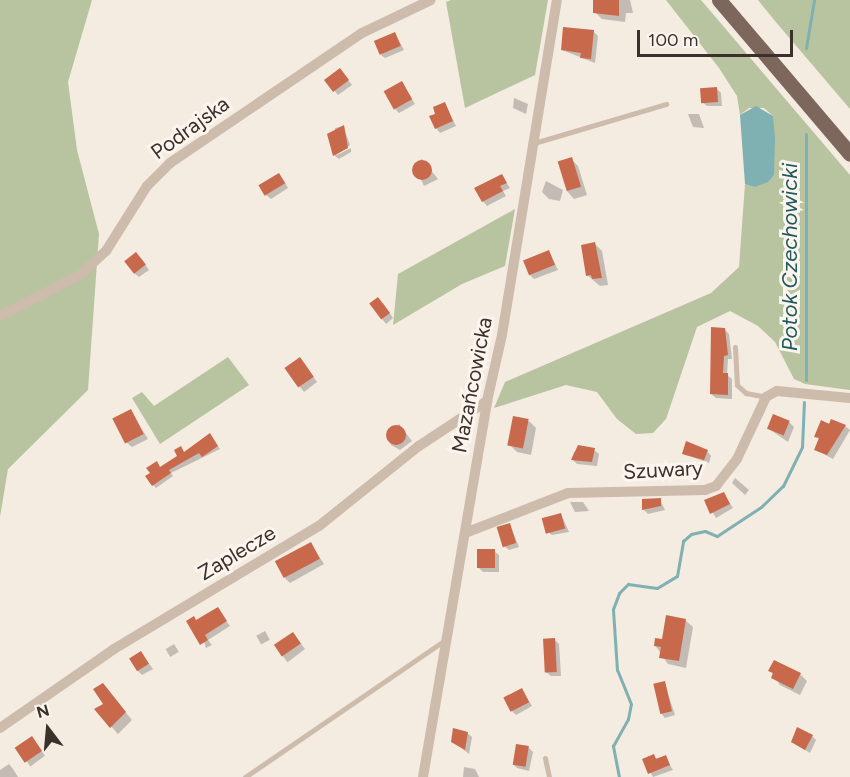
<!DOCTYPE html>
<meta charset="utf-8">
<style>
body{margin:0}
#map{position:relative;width:850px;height:777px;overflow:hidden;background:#f4ebe1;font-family:Figtree,sans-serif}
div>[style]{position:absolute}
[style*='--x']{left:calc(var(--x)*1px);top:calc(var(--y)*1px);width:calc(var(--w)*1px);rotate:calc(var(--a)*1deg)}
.green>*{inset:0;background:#b8c4a0}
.water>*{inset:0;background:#7fb0b2}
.shadow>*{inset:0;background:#0003;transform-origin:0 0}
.stream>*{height:3px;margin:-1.5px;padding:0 1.5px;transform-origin:1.5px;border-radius:1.5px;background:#7fb0b2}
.building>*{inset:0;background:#c8694b;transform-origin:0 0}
.round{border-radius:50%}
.service>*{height:5px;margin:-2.5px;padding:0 2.5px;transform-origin:2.5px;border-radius:2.5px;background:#cdbbac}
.minor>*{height:10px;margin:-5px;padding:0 5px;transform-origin:5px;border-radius:5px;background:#cdbbac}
.primary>*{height:15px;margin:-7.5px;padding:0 7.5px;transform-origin:7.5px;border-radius:7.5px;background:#7d675c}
span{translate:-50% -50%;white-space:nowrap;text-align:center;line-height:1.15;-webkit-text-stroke:6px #fbf5ee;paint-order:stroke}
.street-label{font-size:21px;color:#3b302b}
.water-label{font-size:22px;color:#1f5a5e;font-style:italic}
.north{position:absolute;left:18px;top:699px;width:60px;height:60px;-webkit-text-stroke:4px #fbf5ee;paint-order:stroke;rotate:344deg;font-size:16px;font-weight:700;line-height:24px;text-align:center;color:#3b302b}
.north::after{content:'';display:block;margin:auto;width:21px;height:27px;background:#3b302b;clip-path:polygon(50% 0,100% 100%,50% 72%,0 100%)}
.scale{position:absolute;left:637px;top:30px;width:156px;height:27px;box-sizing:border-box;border:3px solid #3b302b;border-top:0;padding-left:8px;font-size:18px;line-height:21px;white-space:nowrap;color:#3b302b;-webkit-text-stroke:4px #fbf5ee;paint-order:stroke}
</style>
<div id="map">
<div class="green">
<div style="clip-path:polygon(0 0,92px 0,68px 82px,77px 150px,99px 234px,88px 390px,8px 469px,0 517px)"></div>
<div style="clip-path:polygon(451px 0,548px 0,535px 75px,465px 108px,446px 2px)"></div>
<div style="clip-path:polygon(666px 0,701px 0,850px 175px,850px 390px,805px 384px,794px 379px,775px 342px,758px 326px,730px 311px,697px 327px,666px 419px,653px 433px,636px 434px,617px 419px,597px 392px,566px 385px,494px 408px,505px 382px,711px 293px,739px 267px,745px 184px,754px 187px,774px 175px,773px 116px,764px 108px,749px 108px,740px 115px,737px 96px,719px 68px)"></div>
<div style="clip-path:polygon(758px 0,850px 0,850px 109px,775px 21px)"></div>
<div style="clip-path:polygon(515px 209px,505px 266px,462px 284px,393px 325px,398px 274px)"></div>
<div style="clip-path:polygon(228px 357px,249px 385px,160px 444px,132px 398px,142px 392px,154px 406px)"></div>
</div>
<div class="water">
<div style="clip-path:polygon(756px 106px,773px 116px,775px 138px,774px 175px,768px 182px,754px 187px,745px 184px,740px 115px)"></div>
</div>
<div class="shadow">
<div style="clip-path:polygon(595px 0,630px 0,633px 13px,626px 13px,625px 22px,602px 19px,595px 12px)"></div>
<div style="clip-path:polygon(593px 31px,598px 36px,595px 63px,562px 50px)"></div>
<div style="clip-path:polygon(395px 34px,404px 50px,385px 58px,381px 55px)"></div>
<div style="clip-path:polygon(344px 75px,352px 85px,338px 95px,334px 90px)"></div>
<div style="clip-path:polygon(402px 83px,415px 104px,399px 113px,395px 109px)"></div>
<div style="clip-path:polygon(717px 89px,721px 93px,722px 106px,707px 106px,702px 102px)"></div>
<div style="clip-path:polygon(514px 98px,528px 104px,526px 114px,513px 108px)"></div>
<div style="clip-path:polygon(445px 104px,456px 126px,440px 133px,436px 128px,437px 115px)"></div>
<div style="clip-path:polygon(688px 114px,699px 114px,704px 128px,693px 127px)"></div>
<div style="clip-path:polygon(343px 126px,350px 145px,335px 156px,335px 128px)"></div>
<div style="clip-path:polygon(351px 148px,351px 152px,339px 159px,335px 156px)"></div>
<div style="clip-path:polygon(422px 159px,438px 179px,424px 186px,414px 164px)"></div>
<div style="clip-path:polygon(571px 159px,578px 166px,587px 195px,574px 199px,567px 191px)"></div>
<div style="clip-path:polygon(502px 176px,510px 188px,503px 191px,506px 196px,487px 206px,483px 201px)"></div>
<div style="clip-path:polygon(283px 179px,288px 188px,271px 199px,266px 195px)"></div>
<div style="clip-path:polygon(546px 181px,563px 190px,560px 201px,549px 199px,542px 192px)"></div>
<div style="clip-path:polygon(595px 244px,602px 251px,608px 285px,600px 286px,587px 275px)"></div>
<div style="clip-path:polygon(549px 252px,558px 270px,534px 279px,529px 274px)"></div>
<div style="clip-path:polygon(141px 258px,149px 270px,139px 277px,134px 273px)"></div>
<div style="clip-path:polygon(383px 303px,393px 318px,386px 324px,371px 304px)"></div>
<div style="clip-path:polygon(724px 329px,729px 334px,732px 359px,728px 359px,727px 375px,732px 379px,732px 399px,716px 398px,711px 394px)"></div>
<div style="clip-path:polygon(304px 363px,317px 382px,304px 392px,300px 387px)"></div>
<div style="clip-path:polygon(131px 411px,148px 439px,132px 447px,127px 443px)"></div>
<div style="clip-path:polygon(529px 421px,536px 428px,531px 455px,517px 452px,510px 445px)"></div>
<div style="clip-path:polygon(789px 422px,794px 427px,788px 442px,769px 429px)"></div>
<div style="clip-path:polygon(822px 422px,845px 426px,850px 430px,833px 459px,816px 450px)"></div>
<div style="clip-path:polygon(399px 424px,412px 441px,400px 450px,391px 445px,387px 433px)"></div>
<div style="clip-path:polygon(212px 438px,220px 449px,171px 473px,173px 476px,156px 488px,153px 485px,161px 468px,179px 456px,181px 448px,185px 453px)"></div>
<div style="clip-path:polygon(594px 450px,599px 454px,597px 466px,577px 464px,572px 459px,574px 452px)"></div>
<div style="clip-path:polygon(707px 451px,711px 456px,709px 463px,683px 454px)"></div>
<div style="clip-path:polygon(735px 478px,749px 490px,745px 495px,732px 483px)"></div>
<div style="clip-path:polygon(724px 494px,733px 508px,716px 518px,706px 501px)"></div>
<div style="clip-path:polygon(660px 500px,665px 510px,648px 514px,643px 509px)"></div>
<div style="clip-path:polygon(570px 502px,583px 502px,589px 511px,575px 512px)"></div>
<div style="clip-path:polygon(561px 514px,569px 532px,552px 535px,547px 531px)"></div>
<div style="clip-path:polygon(510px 525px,519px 547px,509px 550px,504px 546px)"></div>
<div style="clip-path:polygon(311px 544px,324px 564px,290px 583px,285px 578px)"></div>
<div style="clip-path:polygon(494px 551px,499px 555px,499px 572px,483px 572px,478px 567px)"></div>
<div style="clip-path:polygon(217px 609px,230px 626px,208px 640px,212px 645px,206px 648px,197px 621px)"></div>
<div style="clip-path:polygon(685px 620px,693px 627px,686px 668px,668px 664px,655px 645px)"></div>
<div style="left:265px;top:631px;width:10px;height:10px;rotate:61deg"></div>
<div style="left:293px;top:633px;width:20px;height:22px;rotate:53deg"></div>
<div style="clip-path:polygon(555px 640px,559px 644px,561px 676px,551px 676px,546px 672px)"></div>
<div style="left:174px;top:644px;width:9px;height:10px;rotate:58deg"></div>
<div style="clip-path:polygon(141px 653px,153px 669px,142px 675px,138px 671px)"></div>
<div style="clip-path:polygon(770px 670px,800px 674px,807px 681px,800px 695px,780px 685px)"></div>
<div style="clip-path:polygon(664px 682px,675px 715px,665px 718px,661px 713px)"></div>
<div style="clip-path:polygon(103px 685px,132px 720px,118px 734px,96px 709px,105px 704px)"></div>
<div style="clip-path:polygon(522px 690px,532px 706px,516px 715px,511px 710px)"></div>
<div style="clip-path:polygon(467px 733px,472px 737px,469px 754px,453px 741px)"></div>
<div style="clip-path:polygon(812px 736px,816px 740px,810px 753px,792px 742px)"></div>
<div style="left:32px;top:738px;width:22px;height:18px;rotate:54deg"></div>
<div style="clip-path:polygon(528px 747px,533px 752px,529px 771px,517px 768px,513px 764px)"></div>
<div style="clip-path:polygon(665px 757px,673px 770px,653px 777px,644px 760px)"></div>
<div style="clip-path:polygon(9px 764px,13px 769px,18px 777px,0 777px,0 770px)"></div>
<div style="clip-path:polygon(464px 767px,475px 769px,479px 777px,463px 777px)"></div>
</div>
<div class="stream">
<div style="--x:806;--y:48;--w:49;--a:-80.5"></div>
<div style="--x:806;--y:134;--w:246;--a:90"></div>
<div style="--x:619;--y:777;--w:32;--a:-101"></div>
<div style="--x:613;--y:746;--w:31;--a:-61"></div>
<div style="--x:628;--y:719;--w:15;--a:-79"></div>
<div style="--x:631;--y:704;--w:37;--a:-112"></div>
<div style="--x:617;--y:670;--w:61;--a:-93.8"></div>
<div style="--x:613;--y:609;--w:17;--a:-69"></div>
<div style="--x:619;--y:593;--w:13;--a:-45"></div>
<div style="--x:628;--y:584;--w:29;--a:8"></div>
<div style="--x:657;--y:588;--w:23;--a:-31"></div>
<div style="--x:677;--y:576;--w:36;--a:-80"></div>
<div style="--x:683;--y:541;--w:11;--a:-41"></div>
<div style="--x:691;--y:534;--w:14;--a:-12"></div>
<div style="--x:705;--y:531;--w:13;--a:23"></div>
<div style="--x:717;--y:536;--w:53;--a:-33.4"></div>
<div style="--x:761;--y:507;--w:30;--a:-44"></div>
<div style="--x:783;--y:486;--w:43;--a:-64"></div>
<div style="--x:802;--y:447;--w:45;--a:-87.5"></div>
</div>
<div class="building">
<div style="clip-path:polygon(593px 0,619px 0,619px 16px,593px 13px)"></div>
<div style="clip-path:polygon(563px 27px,594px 30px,591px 59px,580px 58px,581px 53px,561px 50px)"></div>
<div style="left:395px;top:32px;width:15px;height:23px;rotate:67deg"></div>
<div style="left:340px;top:68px;width:15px;height:20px;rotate:53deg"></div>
<div style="left:402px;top:81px;width:21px;height:21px;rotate:61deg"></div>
<div style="left:717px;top:87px;width:15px;height:17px;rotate:86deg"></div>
<div style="clip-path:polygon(445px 102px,453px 121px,435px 129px,429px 116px,435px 114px,433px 107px)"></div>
<div style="clip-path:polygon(344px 125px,348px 148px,333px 156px,327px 134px)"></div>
<div style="left:572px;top:157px;width:31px;height:15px;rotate:73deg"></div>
<div class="round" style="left:412px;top:160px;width:20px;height:20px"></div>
<div style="left:279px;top:173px;width:12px;height:24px;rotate:59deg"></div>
<div style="clip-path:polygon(502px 174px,507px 183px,500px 186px,503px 191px,482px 202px,474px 188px)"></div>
<div style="clip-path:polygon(595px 242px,602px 278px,592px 279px,591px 275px,586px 276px,581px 245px)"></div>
<div style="left:549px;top:250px;width:16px;height:28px;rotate:68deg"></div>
<div style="left:136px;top:252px;width:16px;height:15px;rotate:52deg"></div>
<div style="left:378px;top:297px;width:20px;height:11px;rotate:53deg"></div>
<div style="clip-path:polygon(711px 327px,725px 328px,728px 355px,724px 356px,723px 373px,728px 373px,728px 395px,710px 394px)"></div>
<div style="left:300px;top:357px;width:24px;height:19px;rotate:55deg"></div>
<div style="left:131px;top:409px;width:28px;height:21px;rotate:63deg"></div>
<div style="left:773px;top:414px;width:18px;height:16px;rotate:22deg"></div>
<div style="left:513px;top:416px;width:16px;height:30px;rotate:11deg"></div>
<div style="clip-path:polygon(831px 419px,846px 425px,827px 455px,814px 450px,819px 438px,814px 437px,821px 420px,829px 424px)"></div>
<div class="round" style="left:386px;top:425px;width:20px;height:20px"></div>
<div style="clip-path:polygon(210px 433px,218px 446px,202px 457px,199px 453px,169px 470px,171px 473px,152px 486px,145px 476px,150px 473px,146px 468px,157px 461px,160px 467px,177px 456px,174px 450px,181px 446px,184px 452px)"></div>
<div style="clip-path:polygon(686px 441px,708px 450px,704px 460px,682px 454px)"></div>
<div style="clip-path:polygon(578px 445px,595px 448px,592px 462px,571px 460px)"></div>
<div style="clip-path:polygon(724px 492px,730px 504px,710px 514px,704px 500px)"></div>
<div style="clip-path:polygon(661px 498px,661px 506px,642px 510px,642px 499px)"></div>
<div style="left:561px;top:513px;width:16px;height:20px;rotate:75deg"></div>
<div style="left:510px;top:523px;width:21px;height:14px;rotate:73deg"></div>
<div style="left:311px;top:542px;width:19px;height:41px;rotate:62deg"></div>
<div style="left:477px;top:549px;width:18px;height:19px"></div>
<div style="clip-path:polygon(218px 607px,227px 621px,205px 635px,208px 640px,200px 645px,186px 621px,194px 616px,196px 620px)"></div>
<div style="clip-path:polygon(666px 615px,686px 619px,679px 661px,659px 658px,661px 647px,654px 646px,655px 638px,662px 639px)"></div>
<div style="left:293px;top:632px;width:14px;height:23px;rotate:56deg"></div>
<div style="left:555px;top:638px;width:34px;height:12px;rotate:87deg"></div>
<div style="left:141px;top:651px;width:15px;height:14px;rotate:58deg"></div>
<div style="clip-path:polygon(774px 660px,801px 673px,793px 689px,771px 678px,773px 673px,768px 671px)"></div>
<div style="left:665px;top:681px;width:31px;height:12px;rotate:77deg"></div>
<div style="clip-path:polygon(103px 683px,126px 712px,110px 728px,94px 709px,103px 704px,93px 689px)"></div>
<div style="left:522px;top:688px;width:16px;height:21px;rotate:63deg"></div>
<div style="clip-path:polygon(797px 727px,813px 735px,805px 750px,791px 742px)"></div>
<div style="clip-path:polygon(453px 728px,468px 732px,465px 750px,451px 742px)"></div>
<div style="left:32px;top:736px;width:18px;height:21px;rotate:56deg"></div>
<div style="left:516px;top:744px;width:13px;height:21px;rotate:9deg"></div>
<div style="clip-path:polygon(654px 754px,656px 759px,666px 755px,670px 765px,648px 774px,642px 759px)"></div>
</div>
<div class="service">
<div style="--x:534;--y:143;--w:138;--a:-16.5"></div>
<div style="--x:735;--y:347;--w:38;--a:87"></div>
<div style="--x:737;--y:385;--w:12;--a:42"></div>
<div style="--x:746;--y:393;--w:20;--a:11"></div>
<div style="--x:545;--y:758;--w:19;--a:78"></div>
<div style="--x:245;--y:777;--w:242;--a:-34.4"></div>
</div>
<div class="minor">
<div style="--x:0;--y:316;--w:90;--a:-27.1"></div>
<div style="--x:80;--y:275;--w:35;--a:-43"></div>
<div style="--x:106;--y:251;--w:77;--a:-57.8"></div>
<div style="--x:147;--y:186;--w:33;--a:-45"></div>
<div style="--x:170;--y:163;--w:232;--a:-34.1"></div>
<div style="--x:362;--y:33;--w:76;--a:-25.6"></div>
<div style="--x:465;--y:533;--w:110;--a:-21.2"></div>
<div style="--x:568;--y:493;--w:137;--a:-1.3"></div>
<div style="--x:705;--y:490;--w:12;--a:-20"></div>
<div style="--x:716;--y:486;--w:34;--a:-52"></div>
<div style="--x:737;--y:459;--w:68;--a:-64.9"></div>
<div style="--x:766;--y:397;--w:13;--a:-29"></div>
<div style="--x:777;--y:391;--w:73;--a:5.5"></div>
<div style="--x:0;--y:728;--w:139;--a:-34.7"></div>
<div style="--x:114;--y:649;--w:239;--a:-31"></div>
<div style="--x:319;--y:526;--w:128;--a:-38.7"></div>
<div style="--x:419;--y:446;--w:82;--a:-33.5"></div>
<div style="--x:423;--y:777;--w:381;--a:-80.3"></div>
<div style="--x:487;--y:401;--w:68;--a:-77.2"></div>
<div style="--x:502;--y:335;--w:339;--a:-80.7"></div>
</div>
<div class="primary">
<div style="--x:719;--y:0;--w:202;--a:49.6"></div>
</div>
<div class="street-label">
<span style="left:190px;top:128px;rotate:-36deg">Podrajska</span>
<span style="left:472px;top:385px;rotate:-79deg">Mazańcowicka</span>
<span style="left:663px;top:470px;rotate:-3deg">Szuwary</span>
<span style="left:237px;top:553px;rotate:-31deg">Zaplecze</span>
</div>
<div class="water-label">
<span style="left:790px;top:257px;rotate:-90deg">Potok Czechowicki</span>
</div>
<div class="north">N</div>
<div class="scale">100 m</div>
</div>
